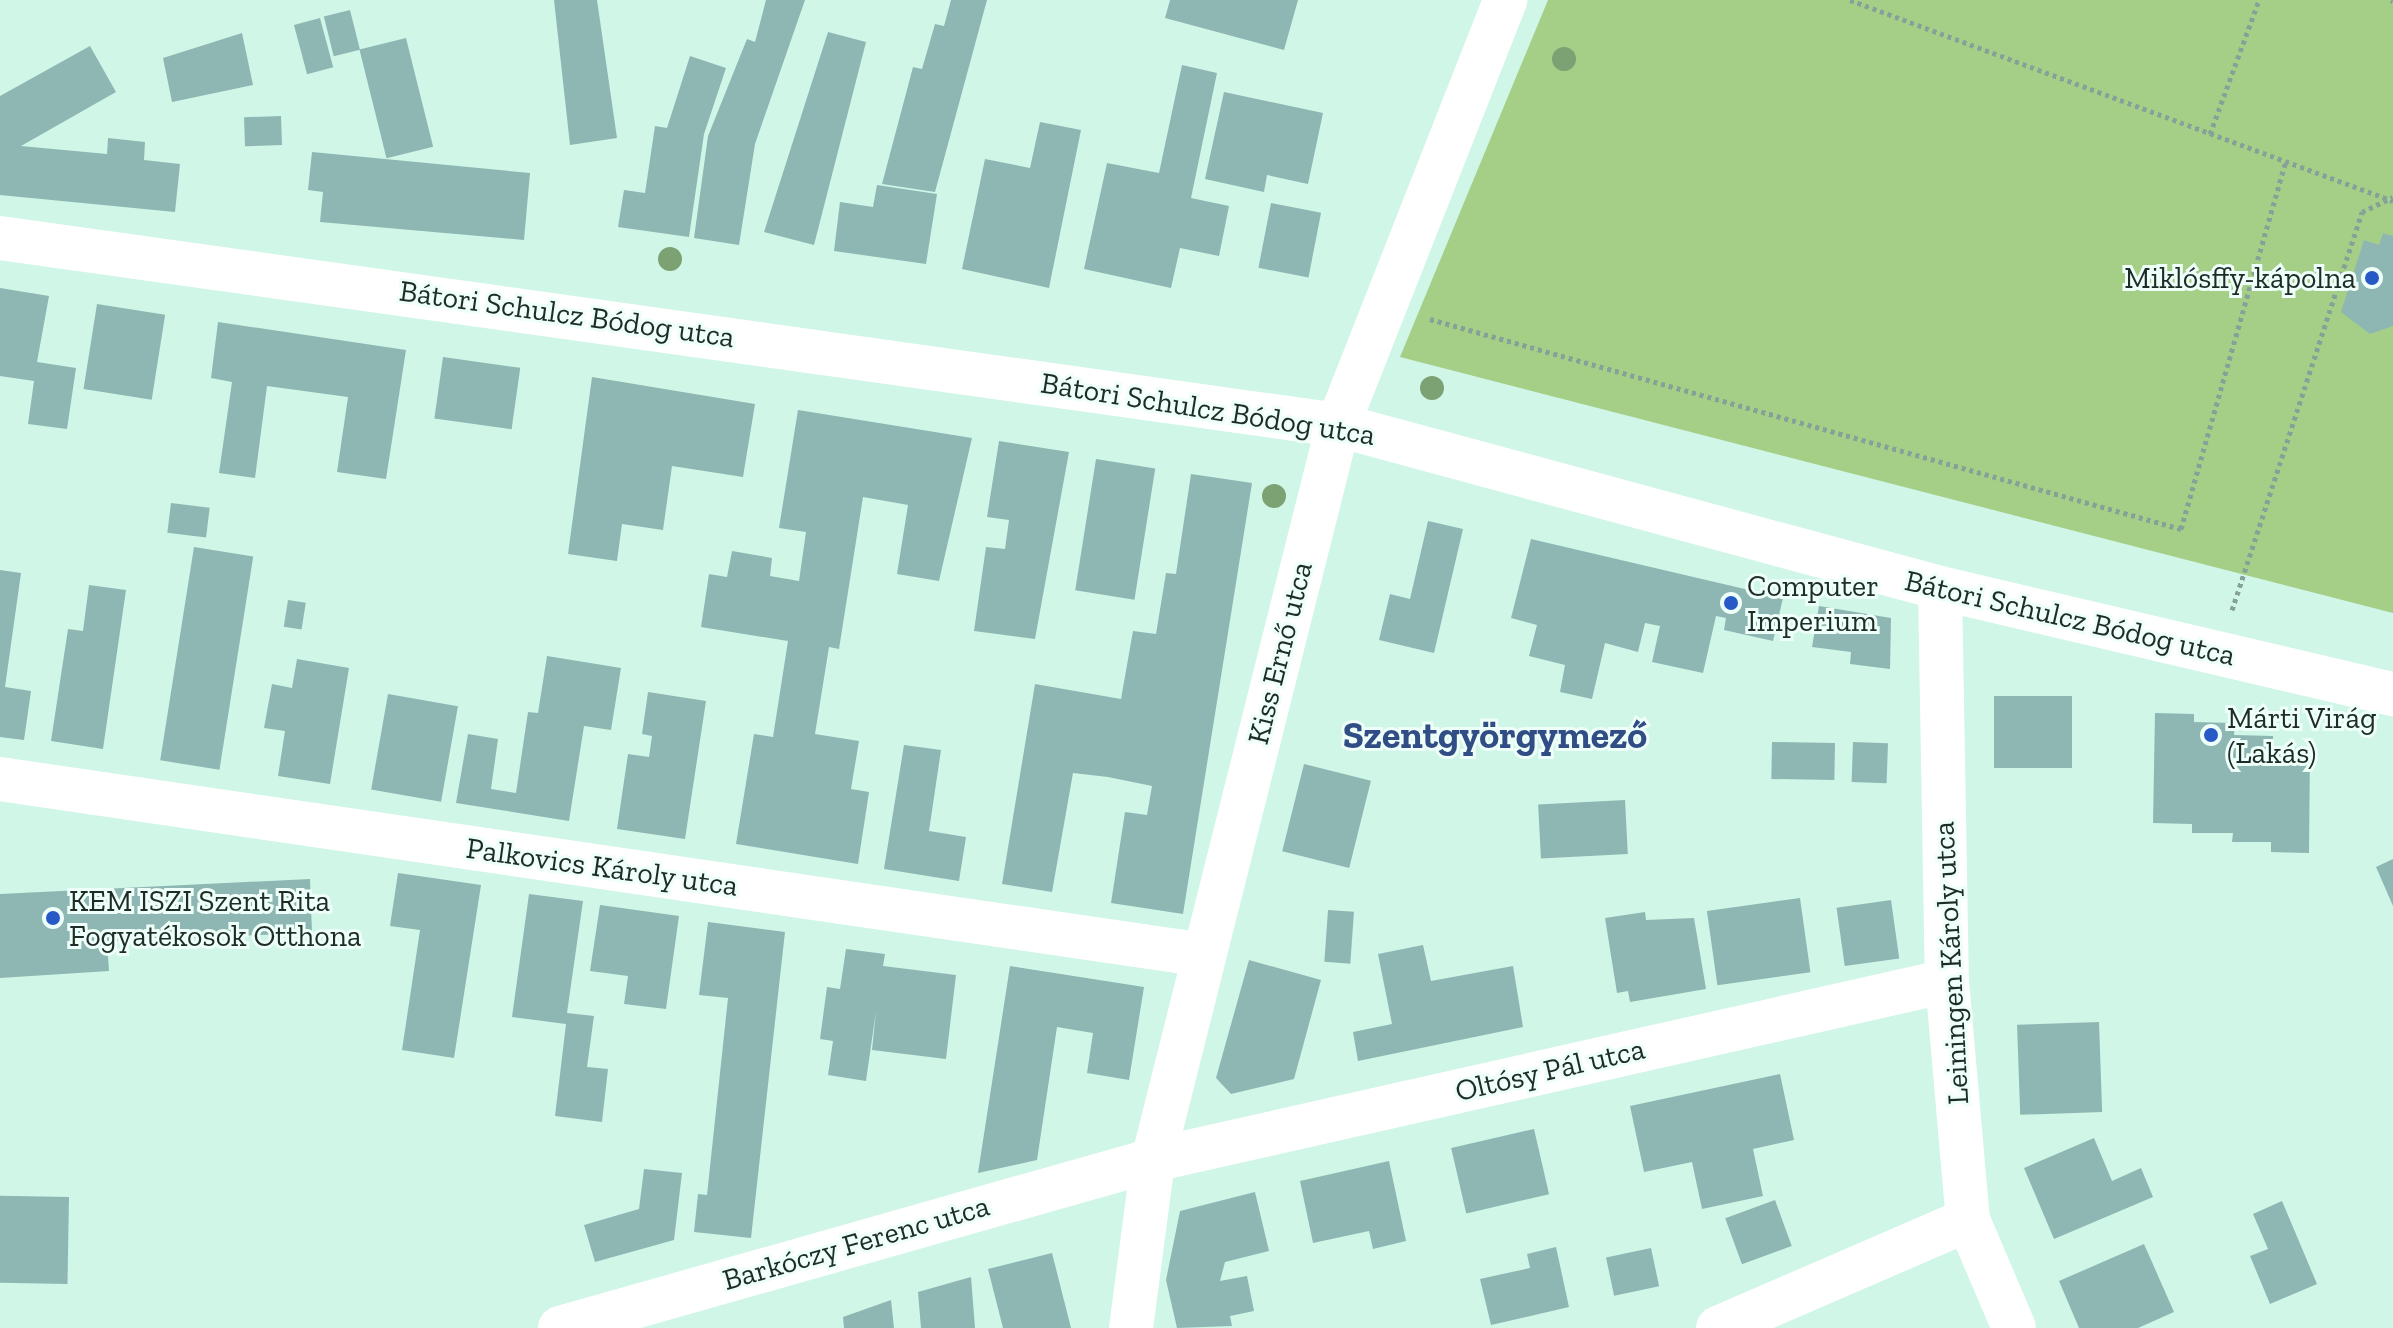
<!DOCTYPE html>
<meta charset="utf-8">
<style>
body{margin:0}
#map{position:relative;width:2393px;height:1328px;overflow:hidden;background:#d0f6e8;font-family:"Zilla Slab",serif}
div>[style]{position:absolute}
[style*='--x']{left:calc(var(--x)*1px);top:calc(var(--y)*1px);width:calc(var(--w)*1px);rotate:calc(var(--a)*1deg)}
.green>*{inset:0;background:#a5ce87}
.building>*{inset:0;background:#8eb7b3;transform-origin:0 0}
.path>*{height:5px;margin-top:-2.5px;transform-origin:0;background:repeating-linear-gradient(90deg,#86a298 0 4px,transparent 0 8px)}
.minor>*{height:44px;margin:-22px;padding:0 22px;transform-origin:22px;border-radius:22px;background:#fff}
.trees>*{width:24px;height:24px;margin:-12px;border-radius:50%;background:#7ca173}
.dots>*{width:22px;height:22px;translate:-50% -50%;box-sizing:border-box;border:4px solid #eefef8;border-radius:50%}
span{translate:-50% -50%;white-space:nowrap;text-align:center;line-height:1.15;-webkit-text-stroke:6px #eefef8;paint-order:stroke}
.poi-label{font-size:30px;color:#1d2c27}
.right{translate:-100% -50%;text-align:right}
.left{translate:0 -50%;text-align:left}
.street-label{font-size:30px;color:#1d2c27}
.district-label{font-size:38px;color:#314d85;font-weight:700}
</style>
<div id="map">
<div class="green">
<div style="clip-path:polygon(1548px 0,2393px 0,2393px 613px,1400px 357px)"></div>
</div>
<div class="building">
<div style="clip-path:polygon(554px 0,597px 0,617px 138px,570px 145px)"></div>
<div style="clip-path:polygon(766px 0,805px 0,755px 144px,739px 245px,694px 238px,708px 136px,747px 39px,755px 42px)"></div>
<div style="clip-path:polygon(951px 0,987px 0,935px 192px,882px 184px,913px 67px,922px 69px,935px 24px,944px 26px)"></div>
<div style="clip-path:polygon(1170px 0,1298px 0,1284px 50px,1165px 18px)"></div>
<div style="left:350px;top:10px;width:41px;height:27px;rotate:76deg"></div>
<div style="left:320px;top:18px;width:51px;height:27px;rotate:75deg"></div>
<div style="clip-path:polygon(828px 32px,866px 42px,814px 245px,764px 232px)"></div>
<div style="clip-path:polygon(242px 33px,253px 85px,172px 102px,163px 58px)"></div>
<div style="left:406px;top:38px;width:112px;height:48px;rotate:76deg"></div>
<div style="clip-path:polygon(90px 46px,116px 92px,21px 146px,107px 154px,108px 138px,145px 142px,144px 160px,180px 164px,175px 212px,0 195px,0 96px)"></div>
<div style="clip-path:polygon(690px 56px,726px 68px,704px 134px,689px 237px,618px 227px,624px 190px,645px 193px,655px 126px,667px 128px)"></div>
<div style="clip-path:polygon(1182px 65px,1217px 73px,1191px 198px,1229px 206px,1219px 256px,1180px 248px,1171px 288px,1084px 269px,1107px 163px,1159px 173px)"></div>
<div style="clip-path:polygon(1224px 92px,1323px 113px,1308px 184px,1267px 175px,1264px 192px,1205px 179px)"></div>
<div style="left:281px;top:116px;width:29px;height:37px;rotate:88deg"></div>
<div style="clip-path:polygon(1040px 122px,1081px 130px,1049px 288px,962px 269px,985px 159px,1030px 168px)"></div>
<div style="clip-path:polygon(312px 152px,530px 173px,524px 240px,320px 222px,323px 192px,308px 190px)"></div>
<div style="clip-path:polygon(877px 185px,937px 194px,926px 264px,834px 251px,840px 202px,873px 207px)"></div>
<div style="left:1271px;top:203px;width:51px;height:66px;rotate:11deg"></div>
<div style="clip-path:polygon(2383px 233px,2393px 236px,2393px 326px,2370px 334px,2341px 312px,2364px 240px,2379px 245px)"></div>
<div style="clip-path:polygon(0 288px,49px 296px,37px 362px,76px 368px,67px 429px,28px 424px,34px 381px,0 376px)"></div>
<div style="left:97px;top:304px;width:69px;height:86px;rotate:9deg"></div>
<div style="clip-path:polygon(218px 322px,406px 350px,386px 479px,337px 472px,348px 397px,267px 386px,255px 478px,219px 473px,232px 382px,211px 378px)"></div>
<div style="left:443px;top:357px;width:78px;height:62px;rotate:8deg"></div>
<div style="clip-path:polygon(592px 377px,755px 404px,743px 477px,672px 466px,663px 530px,622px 524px,617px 561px,568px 554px)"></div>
<div style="clip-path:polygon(798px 410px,972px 438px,939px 581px,897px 574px,908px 505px,863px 497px,839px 649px,829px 647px,815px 734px,859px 741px,851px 789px,869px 792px,858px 864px,736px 844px,754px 734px,773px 737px,788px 641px,701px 627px,709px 574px,727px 577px,732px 551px,772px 558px,770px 576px,799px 581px,806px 532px,779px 528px)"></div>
<div style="clip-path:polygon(999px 441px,1069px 452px,1035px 639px,974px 631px,986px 547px,1005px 549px,1009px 520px,987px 517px)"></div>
<div style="left:1096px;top:459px;width:60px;height:133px;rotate:9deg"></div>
<div style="clip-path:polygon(1191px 474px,1252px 483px,1183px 914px,1111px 903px,1125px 812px,1147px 815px,1152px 786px,1108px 777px,1073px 773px,1052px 892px,1002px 884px,1035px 684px,1121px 699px,1133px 631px,1156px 634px,1166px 573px,1176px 574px)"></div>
<div style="left:171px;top:503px;width:39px;height:30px;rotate:7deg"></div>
<div style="clip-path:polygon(1428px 521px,1463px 529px,1434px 653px,1379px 640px,1390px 594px,1410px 599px)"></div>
<div style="clip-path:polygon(1531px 539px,1783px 598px,1773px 641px,1724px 630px,1726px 618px,1716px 616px,1703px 673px,1652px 662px,1660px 626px,1645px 623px,1638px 652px,1605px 643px,1592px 699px,1560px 692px,1565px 665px,1529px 656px,1537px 625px,1511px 618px)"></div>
<div style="left:194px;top:547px;width:60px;height:216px;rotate:9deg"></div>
<div style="clip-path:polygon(0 570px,21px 573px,5px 687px,31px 691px,24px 740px,0 737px)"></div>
<div style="clip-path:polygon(89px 585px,126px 590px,103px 749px,51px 741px,68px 629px,83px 631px)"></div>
<div style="left:288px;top:600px;width:18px;height:27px;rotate:9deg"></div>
<div style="clip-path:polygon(1819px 606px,1891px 618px,1890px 669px,1850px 664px,1851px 652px,1812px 647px)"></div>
<div style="clip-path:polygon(547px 656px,621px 668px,611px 730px,584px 726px,569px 821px,456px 803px,468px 734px,498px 739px,491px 789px,516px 793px,528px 712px,538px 713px)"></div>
<div style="clip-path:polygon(297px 659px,349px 668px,330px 784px,278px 776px,285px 731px,264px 728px,272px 684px,292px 688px)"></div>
<div style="clip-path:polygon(648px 692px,706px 701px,685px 839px,617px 829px,628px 754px,649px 757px,652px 736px,642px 734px)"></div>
<div style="left:388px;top:694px;width:71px;height:97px;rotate:10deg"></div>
<div style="left:1994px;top:696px;width:78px;height:72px"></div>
<div style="clip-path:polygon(2155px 713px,2194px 714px,2194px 722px,2235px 723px,2234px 735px,2273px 736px,2273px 748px,2310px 749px,2309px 853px,2271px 852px,2271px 842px,2232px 842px,2233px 833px,2192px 833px,2192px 824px,2153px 823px)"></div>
<div style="left:1772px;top:742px;width:63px;height:37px;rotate:1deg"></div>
<div style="left:1853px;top:742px;width:35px;height:40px;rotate:2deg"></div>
<div style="clip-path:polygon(904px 745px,941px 750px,929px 831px,966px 837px,959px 881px,884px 869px)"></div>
<div style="left:1304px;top:764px;width:69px;height:90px;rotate:14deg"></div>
<div style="left:1625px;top:800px;width:54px;height:87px;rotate:87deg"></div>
<div style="clip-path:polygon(2393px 859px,2393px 906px,2376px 867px)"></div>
<div style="clip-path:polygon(398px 873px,481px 885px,454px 1058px,402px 1050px,420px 930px,390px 926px)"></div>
<div style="clip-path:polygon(310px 879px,312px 933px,107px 941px,109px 971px,0 978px,0 894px)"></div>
<div style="clip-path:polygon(529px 894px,583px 901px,567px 1013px,594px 1016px,587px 1067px,608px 1069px,602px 1122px,555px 1116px,566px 1024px,512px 1017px)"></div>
<div style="left:1800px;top:898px;width:75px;height:94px;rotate:82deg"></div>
<div style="left:1891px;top:900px;width:59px;height:55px;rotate:82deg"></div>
<div style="clip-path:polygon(600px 905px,679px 916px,666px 1009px,624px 1004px,628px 976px,590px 971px)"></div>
<div style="left:1328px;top:910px;width:26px;height:52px;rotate:4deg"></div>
<div style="clip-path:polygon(1645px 912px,1646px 920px,1694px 918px,1706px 989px,1630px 1002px,1628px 991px,1617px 993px,1605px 918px)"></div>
<div style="clip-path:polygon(708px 922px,785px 932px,751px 1238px,694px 1232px,698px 1194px,707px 1195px,728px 998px,699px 995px)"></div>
<div style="clip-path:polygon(1423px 945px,1431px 981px,1513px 966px,1523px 1027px,1358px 1061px,1353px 1032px,1392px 1024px,1378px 954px)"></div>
<div style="clip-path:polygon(846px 949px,885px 954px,883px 966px,956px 975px,946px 1059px,872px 1050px,876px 1011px,866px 1081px,828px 1075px,833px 1041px,820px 1039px,827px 987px,840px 989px)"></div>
<div style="clip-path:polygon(1249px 960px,1321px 980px,1294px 1079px,1231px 1094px,1216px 1078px)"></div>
<div style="clip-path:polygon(1010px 966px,1144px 987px,1129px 1080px,1087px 1073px,1093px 1033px,1057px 1027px,1037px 1160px,978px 1173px)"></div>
<div style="left:2099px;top:1022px;width:90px;height:82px;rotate:88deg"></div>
<div style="clip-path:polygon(1780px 1074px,1794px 1140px,1753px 1149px,1763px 1196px,1702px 1209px,1692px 1162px,1644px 1172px,1630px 1106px)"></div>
<div style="left:1534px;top:1129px;width:67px;height:85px;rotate:77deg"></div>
<div style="clip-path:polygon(2094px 1138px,2112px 1181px,2141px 1168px,2153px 1197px,2054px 1239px,2024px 1168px)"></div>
<div style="clip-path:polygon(1389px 1161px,1406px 1241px,1373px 1249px,1369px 1231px,1313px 1243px,1300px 1181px)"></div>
<div style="clip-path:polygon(644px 1169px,682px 1173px,674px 1240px,595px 1262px,584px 1225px,639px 1209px)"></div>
<div style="clip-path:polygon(1255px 1192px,1269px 1251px,1225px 1262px,1220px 1281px,1247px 1276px,1254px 1311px,1230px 1316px,1232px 1326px,1177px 1328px,1166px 1280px,1180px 1211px)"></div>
<div style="left:69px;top:1197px;width:87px;height:69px;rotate:91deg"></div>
<div style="left:1775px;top:1200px;width:49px;height:53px;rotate:70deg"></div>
<div style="clip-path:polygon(2282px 1201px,2317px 1284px,2270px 1304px,2250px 1256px,2268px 1249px,2253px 1214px)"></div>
<div style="clip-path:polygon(2144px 1244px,2174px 1312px,2138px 1328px,2079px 1328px,2059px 1281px)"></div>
<div style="clip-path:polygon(1556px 1247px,1569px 1307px,1491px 1325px,1480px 1279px,1530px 1268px,1527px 1254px)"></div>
<div style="left:1651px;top:1248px;width:39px;height:46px;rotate:78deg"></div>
<div style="clip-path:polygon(1052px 1253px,1071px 1328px,1003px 1328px,988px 1269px)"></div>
<div style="clip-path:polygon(971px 1277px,975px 1328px,921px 1328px,918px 1292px)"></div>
<div style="clip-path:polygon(891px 1300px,894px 1328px,844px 1328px,843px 1317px)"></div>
</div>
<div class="path">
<div style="--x:1850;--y:0;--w:579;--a:20.31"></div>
<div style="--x:2391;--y:0;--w:2;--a:27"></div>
<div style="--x:2210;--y:134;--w:143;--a:-69.9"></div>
<div style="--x:1430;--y:319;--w:780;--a:15.62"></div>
<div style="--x:2181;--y:529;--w:380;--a:-74.1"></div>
<div style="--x:2232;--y:610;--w:419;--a:-71.9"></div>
<div style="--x:2362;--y:212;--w:34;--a:-26"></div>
</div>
<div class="minor">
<div style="--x:0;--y:238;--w:1351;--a:7.96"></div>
<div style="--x:1338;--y:425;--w:624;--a:15.15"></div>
<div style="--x:1940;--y:588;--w:465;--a:13.2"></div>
<div style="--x:1940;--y:588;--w:393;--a:89"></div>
<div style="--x:1947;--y:981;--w:240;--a:85"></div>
<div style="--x:1968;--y:1220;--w:117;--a:66.9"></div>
<div style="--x:0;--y:779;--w:1217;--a:8.32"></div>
<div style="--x:560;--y:1328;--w:616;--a:-15.82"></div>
<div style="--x:1153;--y:1160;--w:814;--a:-12.7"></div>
<div style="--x:1131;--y:1328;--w:169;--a:-82.5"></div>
<div style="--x:1153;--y:1160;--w:758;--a:-75.87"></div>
<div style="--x:1338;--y:425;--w:457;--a:-68.5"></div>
<div style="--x:1718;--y:1328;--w:272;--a:-23.4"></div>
</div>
<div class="trees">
<div style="left:1564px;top:59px"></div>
<div style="left:670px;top:259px"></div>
<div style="left:1432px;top:388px"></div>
<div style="left:1274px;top:496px"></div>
</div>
<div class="dots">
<div style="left:2372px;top:278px;background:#2759c7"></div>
<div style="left:1731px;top:603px;background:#2759c7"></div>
<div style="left:2211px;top:735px;background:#2759c7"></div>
<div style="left:53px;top:918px;background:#2759c7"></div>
</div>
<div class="poi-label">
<span class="right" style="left:2356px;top:278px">Miklósffy-kápolna</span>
<span class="left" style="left:1747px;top:603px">Computer<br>Imperium</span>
<span class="left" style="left:2227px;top:735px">Márti Virág<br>(Lakás)</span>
<span class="left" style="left:69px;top:918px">KEM ISZI Szent Rita<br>Fogyatékosok Otthona</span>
</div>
<div class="street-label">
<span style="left:567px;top:314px;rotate:8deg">Bátori Schulcz Bódog utca</span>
<span style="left:1208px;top:409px;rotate:9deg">Bátori Schulcz Bódog utca</span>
<span style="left:2070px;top:618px;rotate:13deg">Bátori Schulcz Bódog utca</span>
<span style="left:1280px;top:653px;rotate:-76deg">Kiss Ernő utca</span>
<span style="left:602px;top:867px;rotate:8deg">Palkovics Károly utca</span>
<span style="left:1951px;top:963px;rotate:-93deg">Leiningen Károly utca</span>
<span style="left:1550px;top:1070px;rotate:-13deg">Oltósy Pál utca</span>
<span style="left:856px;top:1243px;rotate:-16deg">Barkóczy Ferenc utca</span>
</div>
<div class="district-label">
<span style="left:1495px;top:736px">Szentgyörgymező</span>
</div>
</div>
